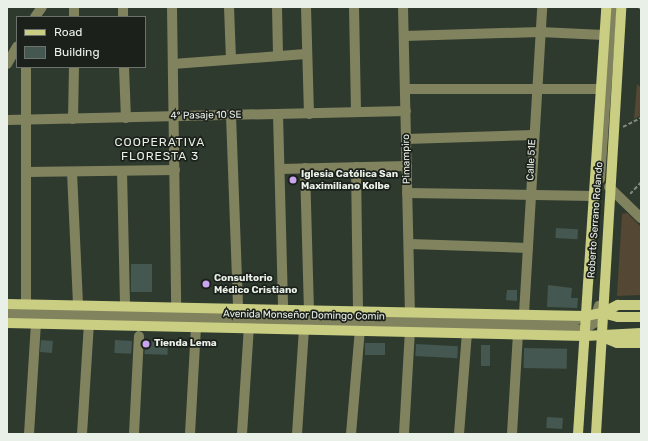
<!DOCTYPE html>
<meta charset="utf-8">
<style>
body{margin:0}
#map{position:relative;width:648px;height:441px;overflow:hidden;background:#2f3a2e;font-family:Rubik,sans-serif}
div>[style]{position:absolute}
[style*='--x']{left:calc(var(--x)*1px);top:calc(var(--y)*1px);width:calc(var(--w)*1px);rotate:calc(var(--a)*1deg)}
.green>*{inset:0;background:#544834}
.building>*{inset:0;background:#445751;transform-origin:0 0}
.path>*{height:1.5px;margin-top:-0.75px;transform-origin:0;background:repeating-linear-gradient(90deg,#828b81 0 4px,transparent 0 6px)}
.minor>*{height:10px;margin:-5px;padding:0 5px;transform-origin:5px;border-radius:5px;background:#81835f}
.major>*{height:10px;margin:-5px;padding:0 5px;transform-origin:5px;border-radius:5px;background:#cace82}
.dots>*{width:11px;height:11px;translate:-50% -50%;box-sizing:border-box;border:2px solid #1b201a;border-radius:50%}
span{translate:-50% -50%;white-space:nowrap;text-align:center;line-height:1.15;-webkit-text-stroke:3.5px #1b201a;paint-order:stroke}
.street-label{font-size:10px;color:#e9f0e8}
.poi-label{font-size:10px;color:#e9f0e8;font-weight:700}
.left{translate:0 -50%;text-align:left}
.quarter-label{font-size:12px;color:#e9f0e8;letter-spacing:1px}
.frame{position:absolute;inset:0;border:8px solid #e9f0e8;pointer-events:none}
.legend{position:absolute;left:16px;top:16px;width:130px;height:52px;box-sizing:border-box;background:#1b201a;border:1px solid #6d736c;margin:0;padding:5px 7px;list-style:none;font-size:12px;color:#e9f0e8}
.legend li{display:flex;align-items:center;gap:8px;height:20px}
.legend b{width:20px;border:1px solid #6d736c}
</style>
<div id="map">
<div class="green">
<div style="clip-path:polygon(637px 84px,641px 88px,641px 115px,634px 119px)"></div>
<div style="clip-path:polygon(627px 213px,641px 227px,641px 295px,617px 296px,622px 214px)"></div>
</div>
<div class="building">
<div style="left:556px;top:228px;width:22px;height:10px;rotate:3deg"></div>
<div style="left:131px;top:264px;width:21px;height:28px"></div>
<div style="clip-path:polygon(548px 285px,572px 288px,571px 298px,578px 298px,577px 308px,547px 307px)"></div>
<div style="clip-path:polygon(507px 290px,517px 290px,517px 301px,506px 300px)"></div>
<div style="left:41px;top:340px;width:12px;height:12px;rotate:5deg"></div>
<div style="left:115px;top:340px;width:17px;height:13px;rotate:3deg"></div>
<div style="left:145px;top:341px;width:23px;height:13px;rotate:2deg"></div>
<div style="left:365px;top:343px;width:20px;height:12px"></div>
<div style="left:416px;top:344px;width:42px;height:12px;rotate:3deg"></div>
<div style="left:481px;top:345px;width:9px;height:21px"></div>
<div style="left:524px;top:348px;width:43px;height:20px;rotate:1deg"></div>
<div style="left:547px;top:417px;width:16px;height:11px;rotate:4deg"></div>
</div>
<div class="path">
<div style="--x:639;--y:7;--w:3;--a:45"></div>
<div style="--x:623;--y:127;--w:20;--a:-27"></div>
<div style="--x:630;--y:194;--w:16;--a:-47"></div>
</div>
<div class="minor">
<div style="--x:123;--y:7;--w:10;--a:90"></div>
<div style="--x:172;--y:7;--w:300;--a:89.2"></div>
<div style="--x:229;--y:7;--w:52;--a:87.8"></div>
<div style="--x:277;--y:7;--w:49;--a:88.8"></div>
<div style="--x:306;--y:7;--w:107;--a:88.4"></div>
<div style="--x:354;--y:7;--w:105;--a:88.9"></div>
<div style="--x:403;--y:7;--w:304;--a:88.7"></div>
<div style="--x:35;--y:17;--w:12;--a:-55"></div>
<div style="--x:74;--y:17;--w:10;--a:-90"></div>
<div style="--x:404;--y:36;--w:136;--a:-1.7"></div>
<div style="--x:540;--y:32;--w:64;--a:2.7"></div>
<div style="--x:7;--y:64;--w:20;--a:-60"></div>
<div style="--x:173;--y:64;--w:133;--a:-4.3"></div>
<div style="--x:124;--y:67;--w:51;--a:87.8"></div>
<div style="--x:405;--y:89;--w:196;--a:0"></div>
<div style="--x:278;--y:114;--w:195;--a:88.5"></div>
<div style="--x:231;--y:115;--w:193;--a:87.9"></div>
<div style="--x:73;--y:119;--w:52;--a:-88.9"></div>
<div style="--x:7;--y:120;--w:399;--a:-1.3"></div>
<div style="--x:406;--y:139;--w:128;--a:-1.8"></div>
<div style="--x:356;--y:167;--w:143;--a:89.2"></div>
<div style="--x:305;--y:168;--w:141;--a:88.4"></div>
<div style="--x:280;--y:169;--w:127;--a:-1.4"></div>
<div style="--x:122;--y:171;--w:135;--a:88.7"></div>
<div style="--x:26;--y:172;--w:149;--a:-0.8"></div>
<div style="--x:72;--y:172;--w:133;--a:87.4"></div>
<div style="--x:600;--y:179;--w:172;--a:-86"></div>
<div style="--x:609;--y:187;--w:45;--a:44.1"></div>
<div style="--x:407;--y:193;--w:186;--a:0.9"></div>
<div style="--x:409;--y:244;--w:119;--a:1.9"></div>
<div style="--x:26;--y:304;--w:237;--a:-90"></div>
<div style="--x:7;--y:310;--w:566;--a:1.21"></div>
<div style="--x:573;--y:322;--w:17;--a:-33"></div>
<div style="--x:524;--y:314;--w:308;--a:-86.6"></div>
<div style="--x:7;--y:318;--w:569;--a:1.21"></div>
<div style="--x:576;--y:330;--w:9;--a:-6"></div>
<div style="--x:585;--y:329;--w:11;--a:-34"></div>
<div style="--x:594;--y:323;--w:18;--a:-74"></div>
<div style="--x:29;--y:434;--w:111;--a:-86.4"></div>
<div style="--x:82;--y:434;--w:110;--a:-86.4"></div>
<div style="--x:134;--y:434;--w:98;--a:-87.1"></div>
<div style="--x:190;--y:434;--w:108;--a:-86.8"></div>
<div style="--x:242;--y:434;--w:107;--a:-86.3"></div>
<div style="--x:297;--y:434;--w:106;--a:-86.2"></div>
<div style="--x:351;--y:434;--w:105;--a:-85.1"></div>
<div style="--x:404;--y:434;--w:104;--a:-86.7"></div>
<div style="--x:459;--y:434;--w:102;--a:-85.5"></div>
<div style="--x:512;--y:434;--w:100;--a:-86.6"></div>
</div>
<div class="major">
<div style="--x:7;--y:304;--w:579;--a:1.19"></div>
<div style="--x:586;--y:316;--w:16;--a:-11"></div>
<div style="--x:602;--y:313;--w:18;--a:-27"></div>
<div style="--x:618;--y:305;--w:23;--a:0"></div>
<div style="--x:602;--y:313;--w:16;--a:14"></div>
<div style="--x:618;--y:317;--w:23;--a:0"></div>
<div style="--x:7;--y:323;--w:578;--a:1.29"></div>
<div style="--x:585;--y:336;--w:56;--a:-3.1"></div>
<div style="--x:600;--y:336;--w:18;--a:22"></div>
<div style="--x:617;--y:343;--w:24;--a:0"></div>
<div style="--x:578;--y:434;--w:428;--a:-86.2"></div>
<div style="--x:596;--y:434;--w:428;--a:-86.6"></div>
</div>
<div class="dots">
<div style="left:293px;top:180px;background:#c8a5ee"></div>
<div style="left:206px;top:284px;background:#c8a5ee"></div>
<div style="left:146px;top:344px;background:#c8a5ee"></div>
</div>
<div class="street-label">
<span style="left:206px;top:116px;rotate:-1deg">4° Pasaje 10 SE</span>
<span style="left:407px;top:159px;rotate:-91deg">Pimampiro</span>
<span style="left:532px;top:160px;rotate:-87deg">Calle 51E</span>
<span style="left:596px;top:220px;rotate:-86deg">Roberto Serrano Rolando</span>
<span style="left:304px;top:316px;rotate:1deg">Avenida Monseñor Domingo Comin</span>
</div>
<div class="poi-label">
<span class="left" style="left:301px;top:180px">Iglesia Católica San<br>Maximiliano Kolbe</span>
<span class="left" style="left:214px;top:284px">Consultorio<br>Médico Cristiano</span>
<span class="left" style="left:154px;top:344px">Tienda Lema</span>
</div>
<div class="quarter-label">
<span style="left:160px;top:150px">COOPERATIVA<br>FLORESTA 3</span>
</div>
<div class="frame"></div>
<ul class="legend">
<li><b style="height:5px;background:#cace82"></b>Road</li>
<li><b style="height:11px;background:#445751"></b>Building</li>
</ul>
</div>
